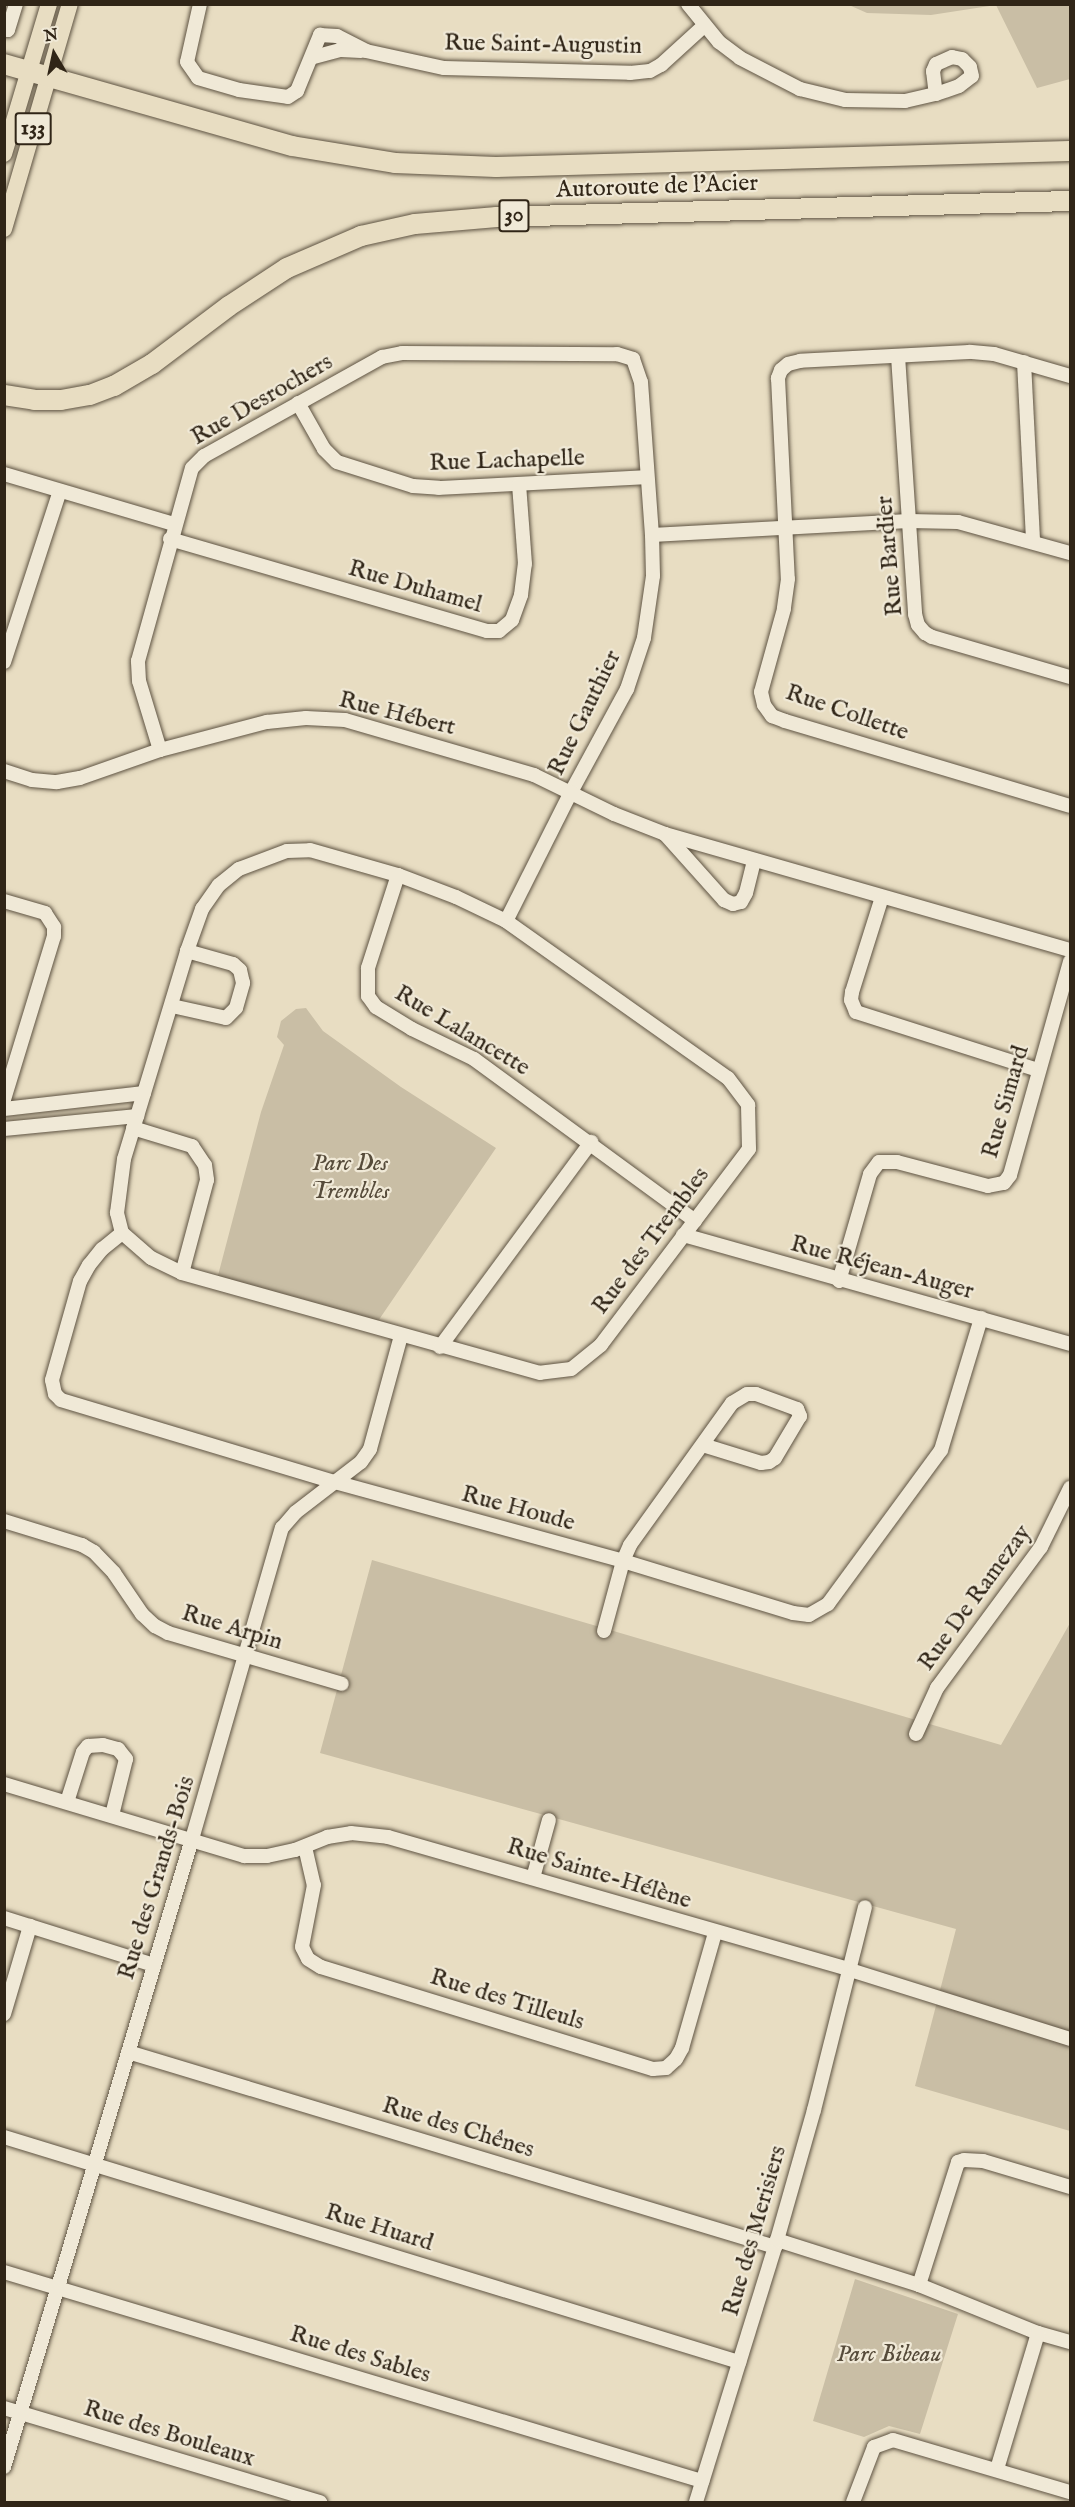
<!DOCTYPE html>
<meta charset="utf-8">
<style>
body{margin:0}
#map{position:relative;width:1075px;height:2507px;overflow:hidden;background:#e8ddc2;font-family:"IM FELL English",serif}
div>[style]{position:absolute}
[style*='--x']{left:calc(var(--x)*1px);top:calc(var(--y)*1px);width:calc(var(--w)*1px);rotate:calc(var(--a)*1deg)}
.green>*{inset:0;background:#c9bea5}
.roads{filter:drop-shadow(0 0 2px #5e5342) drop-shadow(0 0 2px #5e5342)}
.minor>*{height:14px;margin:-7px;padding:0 7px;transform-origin:7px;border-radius:7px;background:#f0e9d7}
.major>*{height:16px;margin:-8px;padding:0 8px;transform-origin:8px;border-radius:8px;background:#e8ddc2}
.highway>*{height:20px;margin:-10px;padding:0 10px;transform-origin:10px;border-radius:10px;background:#e8ddc2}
span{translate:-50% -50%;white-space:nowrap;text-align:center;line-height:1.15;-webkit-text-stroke:4.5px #f0e9d7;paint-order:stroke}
.shield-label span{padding:2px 4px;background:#f0e9d7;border:2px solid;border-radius:4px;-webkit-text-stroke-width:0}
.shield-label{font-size:22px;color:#302517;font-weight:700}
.street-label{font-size:24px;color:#302517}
.park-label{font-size:24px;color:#564b3a;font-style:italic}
.frame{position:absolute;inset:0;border:6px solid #302517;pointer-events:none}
.north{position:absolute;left:24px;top:24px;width:60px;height:60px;-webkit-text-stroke:4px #f0e9d7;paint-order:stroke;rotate:351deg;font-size:16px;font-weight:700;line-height:24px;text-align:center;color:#302517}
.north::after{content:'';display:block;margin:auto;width:21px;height:27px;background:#302517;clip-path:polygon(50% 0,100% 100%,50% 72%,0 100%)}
</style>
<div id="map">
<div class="green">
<div style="clip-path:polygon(849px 5px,1070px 5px,1070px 79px,1037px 88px,996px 5px,931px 15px,867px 13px)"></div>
<div style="clip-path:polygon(306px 1008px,323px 1031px,401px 1087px,496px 1148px,374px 1327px,216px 1283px,261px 1112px,284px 1045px,277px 1037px,281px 1021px,296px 1009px)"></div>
<div style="clip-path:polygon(372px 1560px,1001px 1745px,1070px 1623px,1070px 2131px,915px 2086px,956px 1929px,320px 1753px)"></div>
<div style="clip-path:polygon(855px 2279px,958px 2314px,920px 2434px,889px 2426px,864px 2437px,813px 2421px)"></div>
</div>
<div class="roads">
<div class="minor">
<div style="--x:200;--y:4;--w:59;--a:102.6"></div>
<div style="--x:187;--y:62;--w:19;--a:55"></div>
<div style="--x:198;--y:78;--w:43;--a:16.3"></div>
<div style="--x:239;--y:90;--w:49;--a:8.1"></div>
<div style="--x:288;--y:97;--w:11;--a:-34"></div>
<div style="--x:297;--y:91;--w:61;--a:-67.7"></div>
<div style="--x:320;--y:35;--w:17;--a:3"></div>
<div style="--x:337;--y:36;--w:33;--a:27"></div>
<div style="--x:366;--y:51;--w:80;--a:12.3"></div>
<div style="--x:444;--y:68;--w:186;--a:1.5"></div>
<div style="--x:630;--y:73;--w:20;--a:-6"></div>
<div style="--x:650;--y:71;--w:13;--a:-29"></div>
<div style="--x:661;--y:65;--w:59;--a:-42.3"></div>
<div style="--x:688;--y:4;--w:49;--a:50.8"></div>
<div style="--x:719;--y:42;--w:26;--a:37"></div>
<div style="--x:740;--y:58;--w:68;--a:27.3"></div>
<div style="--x:800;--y:89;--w:46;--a:13.7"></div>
<div style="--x:845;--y:100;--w:60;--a:1"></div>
<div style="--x:905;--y:101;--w:32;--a:-13"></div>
<div style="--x:936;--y:94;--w:24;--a:-19"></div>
<div style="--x:959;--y:86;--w:16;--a:-38"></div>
<div style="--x:972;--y:76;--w:9;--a:-103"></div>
<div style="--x:970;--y:67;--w:11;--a:-135"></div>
<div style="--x:962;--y:59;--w:10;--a:-169"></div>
<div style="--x:952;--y:57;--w:17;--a:156"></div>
<div style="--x:936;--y:64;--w:8;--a:113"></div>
<div style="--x:933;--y:71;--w:23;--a:83"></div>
<div style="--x:4;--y:29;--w:4;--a:14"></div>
<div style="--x:8;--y:30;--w:27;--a:-73"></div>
<div style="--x:314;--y:57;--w:28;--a:-15"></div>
<div style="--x:341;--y:50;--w:20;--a:3"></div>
<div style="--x:898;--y:356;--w:259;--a:86.2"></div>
<div style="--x:915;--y:614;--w:11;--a:75"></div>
<div style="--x:918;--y:625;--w:11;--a:49"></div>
<div style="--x:925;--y:633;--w:8;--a:30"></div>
<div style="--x:932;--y:637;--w:144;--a:16.2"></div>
<div style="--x:1024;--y:362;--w:180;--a:87.1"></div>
<div style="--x:1070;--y:376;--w:79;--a:-163.9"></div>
<div style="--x:994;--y:354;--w:25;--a:-175"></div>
<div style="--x:969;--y:352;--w:169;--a:177"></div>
<div style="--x:800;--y:361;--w:12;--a:166"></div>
<div style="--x:788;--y:364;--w:9;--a:139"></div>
<div style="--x:781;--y:370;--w:9;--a:111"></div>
<div style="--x:778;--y:378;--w:201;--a:87.2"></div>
<div style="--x:788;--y:579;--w:30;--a:98"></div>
<div style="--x:784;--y:609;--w:86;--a:105.5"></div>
<div style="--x:761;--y:692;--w:13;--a:77"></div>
<div style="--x:764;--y:705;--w:14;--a:54"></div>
<div style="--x:772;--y:716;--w:14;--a:21"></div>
<div style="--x:785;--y:721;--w:297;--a:16.6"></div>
<div style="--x:298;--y:403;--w:53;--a:60.5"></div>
<div style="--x:324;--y:449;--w:18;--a:45"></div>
<div style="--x:337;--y:462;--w:80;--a:17.5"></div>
<div style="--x:413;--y:486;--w:26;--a:4"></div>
<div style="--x:439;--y:488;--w:208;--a:-3"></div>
<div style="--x:4;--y:474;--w:177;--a:16.4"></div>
<div style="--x:652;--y:535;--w:257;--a:-3.1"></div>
<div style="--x:909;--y:521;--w:49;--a:1.2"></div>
<div style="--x:958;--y:522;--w:116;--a:15.5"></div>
<div style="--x:170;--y:539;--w:330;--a:16.2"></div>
<div style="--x:487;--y:631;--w:12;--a:0"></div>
<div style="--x:499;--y:631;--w:17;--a:-40"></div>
<div style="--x:512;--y:620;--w:27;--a:-70"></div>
<div style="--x:521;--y:595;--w:31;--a:-83"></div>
<div style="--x:525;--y:564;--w:79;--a:-94.3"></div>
<div style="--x:4;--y:662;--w:180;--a:-71.9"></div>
<div style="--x:160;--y:750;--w:72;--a:-106.9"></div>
<div style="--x:139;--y:681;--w:20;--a:-93"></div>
<div style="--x:138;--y:661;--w:200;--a:-74.4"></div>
<div style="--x:192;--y:468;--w:17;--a:-45"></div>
<div style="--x:204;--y:456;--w:204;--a:-29.1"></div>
<div style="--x:382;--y:357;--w:20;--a:-11"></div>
<div style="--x:402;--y:353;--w:215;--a:0.3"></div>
<div style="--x:617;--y:354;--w:17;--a:17"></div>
<div style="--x:633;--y:359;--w:24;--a:71"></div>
<div style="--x:641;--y:382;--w:153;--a:85.9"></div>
<div style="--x:652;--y:535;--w:41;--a:88.6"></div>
<div style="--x:653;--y:576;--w:63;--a:98.3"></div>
<div style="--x:644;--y:638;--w:54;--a:108.4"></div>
<div style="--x:627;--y:689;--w:117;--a:118.5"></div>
<div style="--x:571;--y:792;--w:144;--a:116.7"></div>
<div style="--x:4;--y:771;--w:29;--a:18"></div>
<div style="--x:32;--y:780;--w:25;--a:5"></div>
<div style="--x:57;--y:782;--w:23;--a:-10"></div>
<div style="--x:80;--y:778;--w:85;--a:-19.3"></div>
<div style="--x:160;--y:750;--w:111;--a:-14.7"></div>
<div style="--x:267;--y:722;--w:39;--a:-6"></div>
<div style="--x:306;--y:718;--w:39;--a:3"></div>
<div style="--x:345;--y:720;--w:197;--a:16.2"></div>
<div style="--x:534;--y:775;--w:89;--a:26"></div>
<div style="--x:614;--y:814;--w:55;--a:21.4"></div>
<div style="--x:665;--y:834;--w:421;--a:16"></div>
<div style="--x:665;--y:834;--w:89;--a:48.2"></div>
<div style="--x:724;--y:900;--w:10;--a:24"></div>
<div style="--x:733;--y:904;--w:8;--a:-14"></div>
<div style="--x:741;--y:902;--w:10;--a:-61"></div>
<div style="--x:746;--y:893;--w:34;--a:-76"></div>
<div style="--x:310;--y:850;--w:91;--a:15.9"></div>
<div style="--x:398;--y:875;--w:62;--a:20.8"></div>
<div style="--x:456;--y:897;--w:55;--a:25.6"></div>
<div style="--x:506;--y:921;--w:272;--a:35.3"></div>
<div style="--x:728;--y:1078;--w:34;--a:53"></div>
<div style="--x:748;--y:1105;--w:44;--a:88.7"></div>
<div style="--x:749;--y:1149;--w:246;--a:127.1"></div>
<div style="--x:601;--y:1345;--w:38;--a:141"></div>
<div style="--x:571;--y:1369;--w:31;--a:173"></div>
<div style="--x:540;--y:1373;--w:372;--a:-164.4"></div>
<div style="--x:182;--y:1273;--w:34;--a:-154"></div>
<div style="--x:151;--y:1258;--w:38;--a:-139"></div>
<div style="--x:122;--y:1233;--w:21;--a:-104"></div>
<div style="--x:117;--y:1213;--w:54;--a:-82.6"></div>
<div style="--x:124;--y:1159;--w:217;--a:-73.1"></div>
<div style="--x:187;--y:951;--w:45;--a:-70.3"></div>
<div style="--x:202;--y:909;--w:29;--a:-55"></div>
<div style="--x:219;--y:885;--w:26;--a:-39"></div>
<div style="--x:239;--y:869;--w:51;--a:-20.6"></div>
<div style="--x:287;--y:851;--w:23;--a:-2"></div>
<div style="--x:398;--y:875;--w:98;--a:107.9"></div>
<div style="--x:368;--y:968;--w:28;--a:90"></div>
<div style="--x:368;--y:996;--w:14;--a:54"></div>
<div style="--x:376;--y:1007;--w:42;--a:31.4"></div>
<div style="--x:412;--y:1029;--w:69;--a:25.8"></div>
<div style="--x:474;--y:1059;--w:274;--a:36.2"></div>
<div style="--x:882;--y:897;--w:100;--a:107.5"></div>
<div style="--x:852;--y:992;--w:8;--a:97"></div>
<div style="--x:851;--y:1000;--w:13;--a:67"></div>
<div style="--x:856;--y:1012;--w:191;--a:17.7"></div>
<div style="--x:4;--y:901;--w:43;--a:16.3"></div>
<div style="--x:45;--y:913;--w:17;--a:57"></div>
<div style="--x:54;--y:927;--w:9;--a:90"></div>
<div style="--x:54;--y:936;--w:171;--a:107"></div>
<div style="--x:172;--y:1006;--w:55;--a:12.5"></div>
<div style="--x:226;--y:1018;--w:14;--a:-45"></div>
<div style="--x:236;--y:1008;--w:26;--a:-74"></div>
<div style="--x:243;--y:983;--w:13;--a:-103"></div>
<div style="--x:240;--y:970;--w:9;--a:-139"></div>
<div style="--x:233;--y:964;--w:48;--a:-164.2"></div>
<div style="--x:4;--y:1109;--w:141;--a:-6.5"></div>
<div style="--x:133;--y:1128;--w:62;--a:17"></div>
<div style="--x:192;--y:1146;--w:23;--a:56"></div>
<div style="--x:205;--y:1165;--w:15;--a:82"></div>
<div style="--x:207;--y:1180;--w:96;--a:105"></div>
<div style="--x:4;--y:1129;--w:134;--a:-5.6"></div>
<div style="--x:122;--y:1233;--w:26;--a:141"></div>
<div style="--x:102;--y:1249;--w:21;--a:129"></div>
<div style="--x:89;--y:1265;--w:18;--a:119"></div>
<div style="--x:80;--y:1281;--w:103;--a:105.8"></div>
<div style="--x:52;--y:1380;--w:14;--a:78"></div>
<div style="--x:55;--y:1394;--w:8;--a:45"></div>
<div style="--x:61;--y:1400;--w:286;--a:16.7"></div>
<div style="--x:335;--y:1482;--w:299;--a:15.3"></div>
<div style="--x:623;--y:1561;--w:178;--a:17"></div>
<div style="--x:793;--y:1613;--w:16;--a:7"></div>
<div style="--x:809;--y:1615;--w:22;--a:-30"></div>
<div style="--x:828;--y:1604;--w:191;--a:-53.7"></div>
<div style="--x:941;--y:1450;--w:138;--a:-73.1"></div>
<div style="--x:683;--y:1235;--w:402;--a:15.7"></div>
<div style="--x:839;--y:1281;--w:111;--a:-73.8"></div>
<div style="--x:870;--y:1174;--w:15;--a:-53"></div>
<div style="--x:879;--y:1162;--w:18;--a:0"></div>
<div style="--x:897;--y:1162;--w:94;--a:14.8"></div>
<div style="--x:988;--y:1186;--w:16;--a:-11"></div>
<div style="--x:1004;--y:1183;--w:10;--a:-53"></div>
<div style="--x:1010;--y:1175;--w:222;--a:-74.3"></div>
<div style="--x:440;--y:1347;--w:255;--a:-53.6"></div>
<div style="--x:4;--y:1521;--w:82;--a:17.1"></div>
<div style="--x:82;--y:1545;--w:14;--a:30"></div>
<div style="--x:94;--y:1552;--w:29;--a:46"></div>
<div style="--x:114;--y:1573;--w:50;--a:55.7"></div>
<div style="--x:142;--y:1614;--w:18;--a:43"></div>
<div style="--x:155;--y:1626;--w:15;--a:28"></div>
<div style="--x:168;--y:1633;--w:181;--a:16.3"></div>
<div style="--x:604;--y:1631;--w:73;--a:-74.8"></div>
<div style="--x:623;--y:1561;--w:17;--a:-66"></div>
<div style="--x:630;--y:1545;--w:175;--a:-54.3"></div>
<div style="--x:732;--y:1403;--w:17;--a:-31"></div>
<div style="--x:747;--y:1394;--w:9;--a:0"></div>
<div style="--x:756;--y:1394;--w:44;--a:20.1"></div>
<div style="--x:797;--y:1409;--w:8;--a:67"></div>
<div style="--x:800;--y:1416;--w:49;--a:120.8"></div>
<div style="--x:775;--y:1458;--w:7;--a:146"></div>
<div style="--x:769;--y:1462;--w:8;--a:173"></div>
<div style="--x:761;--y:1463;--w:61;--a:-162.8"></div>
<div style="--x:916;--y:1734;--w:51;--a:-65.5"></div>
<div style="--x:937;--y:1688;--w:175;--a:-53.6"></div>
<div style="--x:1041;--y:1547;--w:66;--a:-63.8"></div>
<div style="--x:4;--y:1784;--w:251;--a:16.7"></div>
<div style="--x:244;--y:1856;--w:23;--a:0"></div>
<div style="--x:267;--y:1856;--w:29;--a:-12"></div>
<div style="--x:295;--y:1850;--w:35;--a:-22"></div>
<div style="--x:327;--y:1837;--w:24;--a:-9"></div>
<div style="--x:351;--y:1833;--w:37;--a:6"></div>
<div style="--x:388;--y:1837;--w:478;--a:16"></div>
<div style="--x:847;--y:1969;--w:234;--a:17.4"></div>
<div style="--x:67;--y:1802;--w:52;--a:-72.3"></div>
<div style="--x:83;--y:1752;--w:8;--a:-50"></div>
<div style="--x:88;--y:1746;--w:15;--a:-4"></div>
<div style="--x:103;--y:1745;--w:16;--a:15"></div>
<div style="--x:118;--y:1749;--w:13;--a:51"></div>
<div style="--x:126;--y:1759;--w:58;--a:104"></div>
<div style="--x:305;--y:1847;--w:39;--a:77"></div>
<div style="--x:314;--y:1885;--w:63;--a:101"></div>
<div style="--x:302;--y:1947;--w:13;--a:63"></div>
<div style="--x:308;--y:1959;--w:15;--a:32"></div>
<div style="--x:321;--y:1967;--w:347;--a:17.1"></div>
<div style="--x:653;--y:2069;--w:13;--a:-4"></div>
<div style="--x:666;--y:2068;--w:13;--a:-42"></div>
<div style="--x:676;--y:2059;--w:13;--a:-61"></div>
<div style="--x:682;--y:2048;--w:120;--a:-74"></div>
<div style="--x:533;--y:1878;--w:60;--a:-74.6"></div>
<div style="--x:4;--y:1918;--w:157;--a:17.4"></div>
<div style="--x:4;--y:2014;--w:92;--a:-73.5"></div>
<div style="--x:128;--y:2052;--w:676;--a:16.77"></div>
<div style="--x:4;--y:2137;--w:769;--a:17.02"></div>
<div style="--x:777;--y:2240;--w:149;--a:17.6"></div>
<div style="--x:919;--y:2285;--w:128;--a:22"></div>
<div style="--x:1038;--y:2333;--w:33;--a:16"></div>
<div style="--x:4;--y:2272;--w:729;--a:16.67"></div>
<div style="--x:919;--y:2285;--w:129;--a:-72.4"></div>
<div style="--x:958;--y:2162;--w:6;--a:-18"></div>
<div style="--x:964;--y:2160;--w:19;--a:3"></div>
<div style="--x:983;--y:2161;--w:91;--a:16.6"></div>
<div style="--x:4;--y:2408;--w:330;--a:16.6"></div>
<div style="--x:4;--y:2467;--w:656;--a:-73.33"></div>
<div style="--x:192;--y:1839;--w:324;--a:-73.9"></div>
<div style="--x:282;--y:1528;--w:21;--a:-49"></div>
<div style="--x:296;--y:1512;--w:82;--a:-37.6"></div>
<div style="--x:361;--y:1462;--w:16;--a:-55"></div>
<div style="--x:370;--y:1449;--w:117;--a:-74.7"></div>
<div style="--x:997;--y:2469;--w:142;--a:-73.2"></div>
<div style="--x:696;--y:2502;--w:274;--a:-72.8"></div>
<div style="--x:777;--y:2240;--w:135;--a:-74.1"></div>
<div style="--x:814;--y:2110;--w:209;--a:-75.9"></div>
<div style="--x:853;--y:2502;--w:59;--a:-69.1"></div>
<div style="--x:874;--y:2447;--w:20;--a:-20"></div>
<div style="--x:893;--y:2440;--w:184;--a:16.4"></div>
</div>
<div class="major">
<div style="--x:4;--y:154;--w:157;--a:-73.3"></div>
<div style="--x:4;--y:229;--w:234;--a:-73.7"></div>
</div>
<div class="highway">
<div style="--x:4;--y:64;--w:299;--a:15.9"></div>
<div style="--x:292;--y:146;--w:104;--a:9.4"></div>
<div style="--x:395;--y:163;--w:101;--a:2.3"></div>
<div style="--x:496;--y:167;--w:574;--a:-1.6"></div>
<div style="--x:4;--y:395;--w:30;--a:9"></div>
<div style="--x:34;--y:400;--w:27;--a:0"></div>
<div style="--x:61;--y:400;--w:29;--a:-10"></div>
<div style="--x:90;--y:395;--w:26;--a:-21"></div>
<div style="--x:114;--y:386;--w:44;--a:-30.1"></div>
<div style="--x:152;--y:364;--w:96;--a:-37"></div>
<div style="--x:229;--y:306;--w:69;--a:-33.2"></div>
<div style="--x:287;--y:268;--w:81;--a:-23.4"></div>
<div style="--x:361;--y:236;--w:55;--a:-12.5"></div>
<div style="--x:415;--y:224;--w:82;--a:-4.9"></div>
<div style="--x:497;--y:217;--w:573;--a:-1.6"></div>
</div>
</div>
<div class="shield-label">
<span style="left:33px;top:129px">133</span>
<span style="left:514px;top:216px">30</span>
</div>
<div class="street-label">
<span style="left:543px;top:45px;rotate:1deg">Rue Saint-Augustin</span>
<span style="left:657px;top:187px;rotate:-2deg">Autoroute de l'Acier</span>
<span style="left:262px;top:400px;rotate:-30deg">Rue Desrochers</span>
<span style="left:507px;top:461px;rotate:-2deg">Rue Lachapelle</span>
<span style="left:890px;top:556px;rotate:-95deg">Rue Bardier</span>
<span style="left:415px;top:587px;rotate:16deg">Rue Duhamel</span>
<span style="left:585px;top:713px;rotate:-64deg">Rue Gauthier</span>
<span style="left:847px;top:713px;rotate:19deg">Rue Collette</span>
<span style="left:397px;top:714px;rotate:14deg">Rue Hébert</span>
<span style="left:462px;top:1031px;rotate:31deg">Rue Lalancette</span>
<span style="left:1006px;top:1102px;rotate:-74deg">Rue Simard</span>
<span style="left:651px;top:1241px;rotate:-53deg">Rue des Trembles</span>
<span style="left:882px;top:1268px;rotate:15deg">Rue Réjean-Auger</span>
<span style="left:518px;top:1509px;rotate:15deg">Rue Houde</span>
<span style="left:975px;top:1598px;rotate:-54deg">Rue De Ramezay</span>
<span style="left:232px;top:1628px;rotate:17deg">Rue Arpin</span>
<span style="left:599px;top:1874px;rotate:17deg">Rue Sainte-Hélène</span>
<span style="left:157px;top:1878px;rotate:-73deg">Rue des Grands-Bois</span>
<span style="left:507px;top:2000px;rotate:17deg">Rue des Tilleuls</span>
<span style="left:458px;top:2128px;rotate:17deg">Rue des Chênes</span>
<span style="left:379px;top:2228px;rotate:17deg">Rue Huard</span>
<span style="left:755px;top:2231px;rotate:-74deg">Rue des Merisiers</span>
<span style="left:360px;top:2355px;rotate:17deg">Rue des Sables</span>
<span style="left:169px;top:2434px;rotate:17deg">Rue des Bouleaux</span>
</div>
<div class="park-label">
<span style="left:350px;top:1178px">Parc Des<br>Trembles</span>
<span style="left:889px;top:2355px">Parc Bibeau</span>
</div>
<div class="frame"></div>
<div class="north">N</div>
</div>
